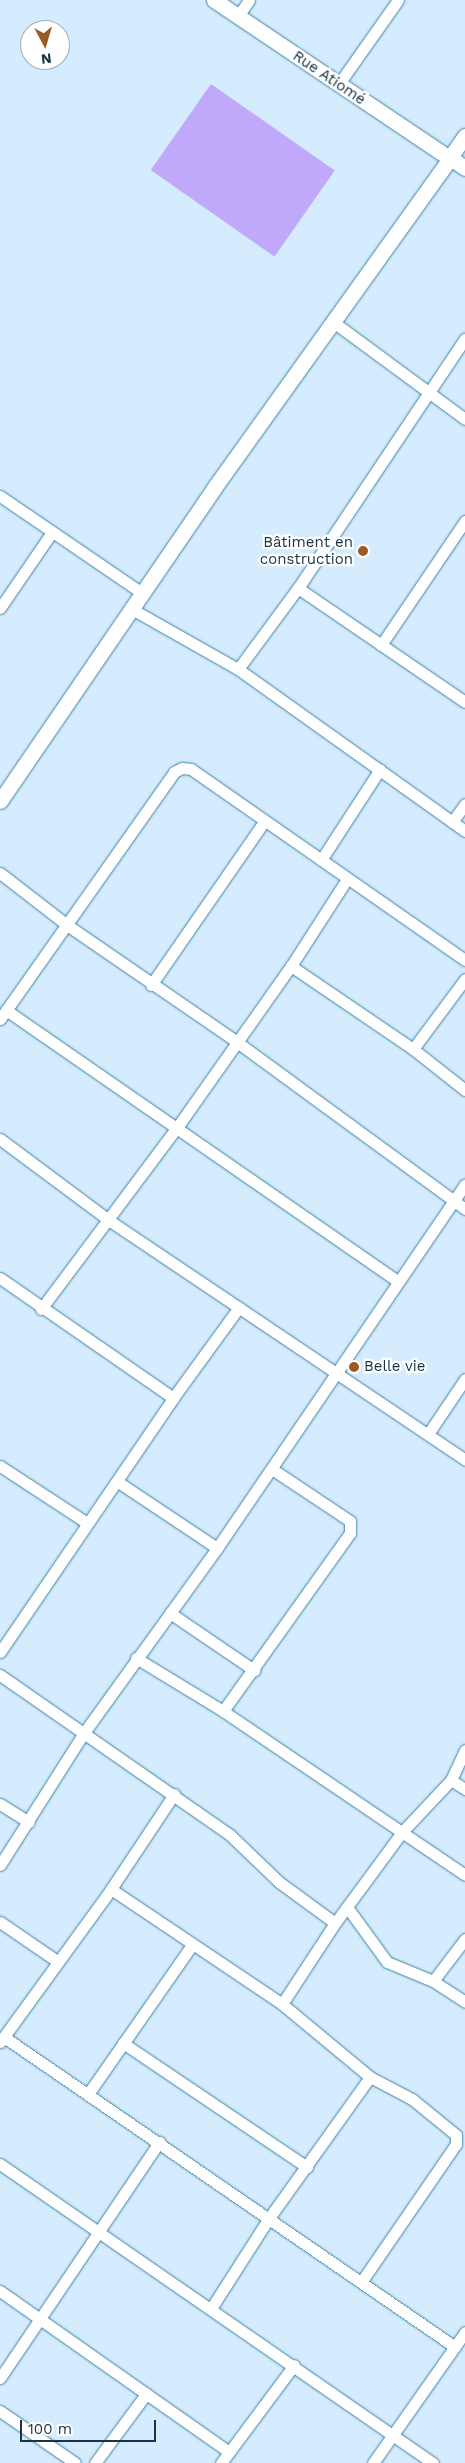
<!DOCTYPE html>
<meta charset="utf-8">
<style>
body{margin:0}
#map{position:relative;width:465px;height:2463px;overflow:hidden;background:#d4ecfd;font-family:"Work Sans",sans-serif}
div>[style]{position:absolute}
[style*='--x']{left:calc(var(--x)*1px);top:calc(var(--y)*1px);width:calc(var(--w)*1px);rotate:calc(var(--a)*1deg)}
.green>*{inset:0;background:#c0a8fb;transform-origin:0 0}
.roads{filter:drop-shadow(0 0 1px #4481a5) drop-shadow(0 0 1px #4481a5)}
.street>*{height:11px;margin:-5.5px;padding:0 5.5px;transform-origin:5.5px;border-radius:5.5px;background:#fff}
.secondary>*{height:15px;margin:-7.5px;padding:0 7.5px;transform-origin:7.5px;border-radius:7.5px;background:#fff}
.dots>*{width:14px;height:14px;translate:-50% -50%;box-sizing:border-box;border:2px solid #fff;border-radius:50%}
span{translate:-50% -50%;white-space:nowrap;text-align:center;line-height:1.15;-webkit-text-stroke:4.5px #fff;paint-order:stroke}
.street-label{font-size:15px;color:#193342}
.poi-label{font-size:15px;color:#193342}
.right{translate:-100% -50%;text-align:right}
.left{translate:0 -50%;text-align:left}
.north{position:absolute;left:20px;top:20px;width:50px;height:50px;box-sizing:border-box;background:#fff;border:1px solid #a3adb3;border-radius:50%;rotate:174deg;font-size:14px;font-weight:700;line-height:20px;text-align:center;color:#193342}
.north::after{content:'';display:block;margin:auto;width:18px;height:22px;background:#9a5a24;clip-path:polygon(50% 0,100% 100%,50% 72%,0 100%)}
.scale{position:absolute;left:20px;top:2420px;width:136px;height:22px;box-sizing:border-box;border:2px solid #193342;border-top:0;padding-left:6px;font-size:15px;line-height:18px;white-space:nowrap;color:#193342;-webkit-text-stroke:4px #fff;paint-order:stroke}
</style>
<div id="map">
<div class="green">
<div style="left:211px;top:84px;width:151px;height:105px;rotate:35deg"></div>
</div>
<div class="roads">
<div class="street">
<div style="--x:238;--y:16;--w:19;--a:-55"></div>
<div style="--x:338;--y:85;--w:104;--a:-54.8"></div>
<div style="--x:332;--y:321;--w:165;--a:36.4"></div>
<div style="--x:0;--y:496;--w:172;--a:34.3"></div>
<div style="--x:298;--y:588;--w:202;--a:34.3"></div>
<div style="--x:0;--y:608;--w:92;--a:-55.6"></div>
<div style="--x:130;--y:608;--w:124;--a:29.5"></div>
<div style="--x:238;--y:669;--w:279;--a:35.5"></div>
<div style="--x:381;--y:645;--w:150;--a:-55.9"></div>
<div style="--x:238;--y:669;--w:101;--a:-53.5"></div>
<div style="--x:298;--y:588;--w:300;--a:-56.2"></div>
<div style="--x:452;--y:822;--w:22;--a:-54"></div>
<div style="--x:321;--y:860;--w:108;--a:-57"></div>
<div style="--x:0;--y:873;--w:85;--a:37.8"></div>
<div style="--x:67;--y:925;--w:206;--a:34.5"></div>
<div style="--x:237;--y:1042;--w:283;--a:36.2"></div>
<div style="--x:291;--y:966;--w:148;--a:34.2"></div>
<div style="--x:413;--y:1049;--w:66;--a:38.3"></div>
<div style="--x:151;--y:985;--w:198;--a:-55.3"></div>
<div style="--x:6;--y:1010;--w:477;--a:34.7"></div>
<div style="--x:0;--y:1019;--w:302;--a:-54.8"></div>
<div style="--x:174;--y:772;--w:9;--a:-27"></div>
<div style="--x:182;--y:768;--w:9;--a:6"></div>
<div style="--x:191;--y:769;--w:334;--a:34.9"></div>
<div style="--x:413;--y:1049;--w:87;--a:-53.4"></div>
<div style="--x:0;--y:1139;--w:137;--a:36.7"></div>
<div style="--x:110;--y:1221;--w:428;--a:33.9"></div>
<div style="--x:0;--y:1278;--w:211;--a:34.7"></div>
<div style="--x:41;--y:1309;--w:229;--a:-53.2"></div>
<div style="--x:178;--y:1126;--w:196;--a:-54.8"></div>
<div style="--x:291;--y:966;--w:103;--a:-57.2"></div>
<div style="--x:428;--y:1434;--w:66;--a:-56.1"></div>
<div style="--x:0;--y:1466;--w:104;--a:33.2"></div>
<div style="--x:118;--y:1482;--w:119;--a:33.7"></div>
<div style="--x:170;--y:1613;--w:102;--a:34.2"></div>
<div style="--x:0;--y:1652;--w:307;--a:-55.7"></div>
<div style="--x:173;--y:1398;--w:112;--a:-54"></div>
<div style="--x:136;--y:1658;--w:102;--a:31.3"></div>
<div style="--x:223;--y:1711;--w:292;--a:34.1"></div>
<div style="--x:0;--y:1675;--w:279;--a:34.8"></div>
<div style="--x:229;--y:1834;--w:69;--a:43.8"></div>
<div style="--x:279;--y:1882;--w:69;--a:36.2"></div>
<div style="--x:223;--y:1711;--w:219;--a:-54.5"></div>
<div style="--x:350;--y:1533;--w:12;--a:-90"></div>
<div style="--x:350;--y:1521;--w:94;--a:-146.3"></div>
<div style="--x:451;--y:1780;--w:17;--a:33"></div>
<div style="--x:0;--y:1804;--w:34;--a:32"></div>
<div style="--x:0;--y:1865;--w:155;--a:-57.6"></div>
<div style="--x:83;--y:1734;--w:229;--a:-54.2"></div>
<div style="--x:217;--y:1548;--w:440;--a:-55.7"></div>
<div style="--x:111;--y:1889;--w:206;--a:33.9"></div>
<div style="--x:282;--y:2004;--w:114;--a:39.7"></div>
<div style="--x:370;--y:2077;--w:47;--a:27.6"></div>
<div style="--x:412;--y:2099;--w:57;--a:39.3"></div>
<div style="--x:456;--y:2135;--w:9;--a:90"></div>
<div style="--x:456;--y:2144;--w:166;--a:124.5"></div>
<div style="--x:347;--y:1907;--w:68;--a:54"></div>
<div style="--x:387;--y:1962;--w:50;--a:22.4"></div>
<div style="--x:433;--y:1981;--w:38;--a:33"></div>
<div style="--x:0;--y:1922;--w:69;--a:34.4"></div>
<div style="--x:433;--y:1981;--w:53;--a:-52.7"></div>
<div style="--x:282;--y:2004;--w:97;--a:-56.8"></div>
<div style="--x:335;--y:1923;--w:113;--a:-53.6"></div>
<div style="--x:402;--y:1832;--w:71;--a:-46.7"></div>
<div style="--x:451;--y:1780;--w:33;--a:-65"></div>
<div style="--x:4;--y:2037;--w:547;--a:34.5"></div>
<div style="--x:0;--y:2042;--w:189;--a:-54"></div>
<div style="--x:111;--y:1889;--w:114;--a:-56.4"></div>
<div style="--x:123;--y:2043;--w:222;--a:34"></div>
<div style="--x:88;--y:2094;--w:182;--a:-55.1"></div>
<div style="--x:0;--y:2164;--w:526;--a:34.63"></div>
<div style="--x:0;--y:2291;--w:280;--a:35.1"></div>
<div style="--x:212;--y:2307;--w:106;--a:-57.4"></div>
<div style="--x:269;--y:2218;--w:173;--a:-54.4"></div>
<div style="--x:0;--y:2378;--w:285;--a:-56"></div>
<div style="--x:0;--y:2411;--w:91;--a:34.7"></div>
<div style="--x:95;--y:2463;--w:86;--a:-53.5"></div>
<div style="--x:221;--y:2463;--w:122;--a:-53.3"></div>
<div style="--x:373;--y:2463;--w:160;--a:-54.9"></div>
</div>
<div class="secondary">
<div style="--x:214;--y:0;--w:278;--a:33.9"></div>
<div style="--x:453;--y:153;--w:21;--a:-55"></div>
<div style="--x:455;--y:161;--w:12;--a:35"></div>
<div style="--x:0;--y:801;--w:379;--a:-55.6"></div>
<div style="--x:214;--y:488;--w:401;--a:-54.4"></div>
</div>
</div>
<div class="dots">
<div style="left:363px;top:551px;background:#9a5a24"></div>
<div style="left:354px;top:1367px;background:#9a5a24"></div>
</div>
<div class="street-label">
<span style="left:329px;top:78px;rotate:34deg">Rue Atiomé</span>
</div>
<div class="poi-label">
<span class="right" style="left:353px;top:551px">Bâtiment en<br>construction</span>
<span class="left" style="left:364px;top:1367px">Belle vie</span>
</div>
<div class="north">N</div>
<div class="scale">100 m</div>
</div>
